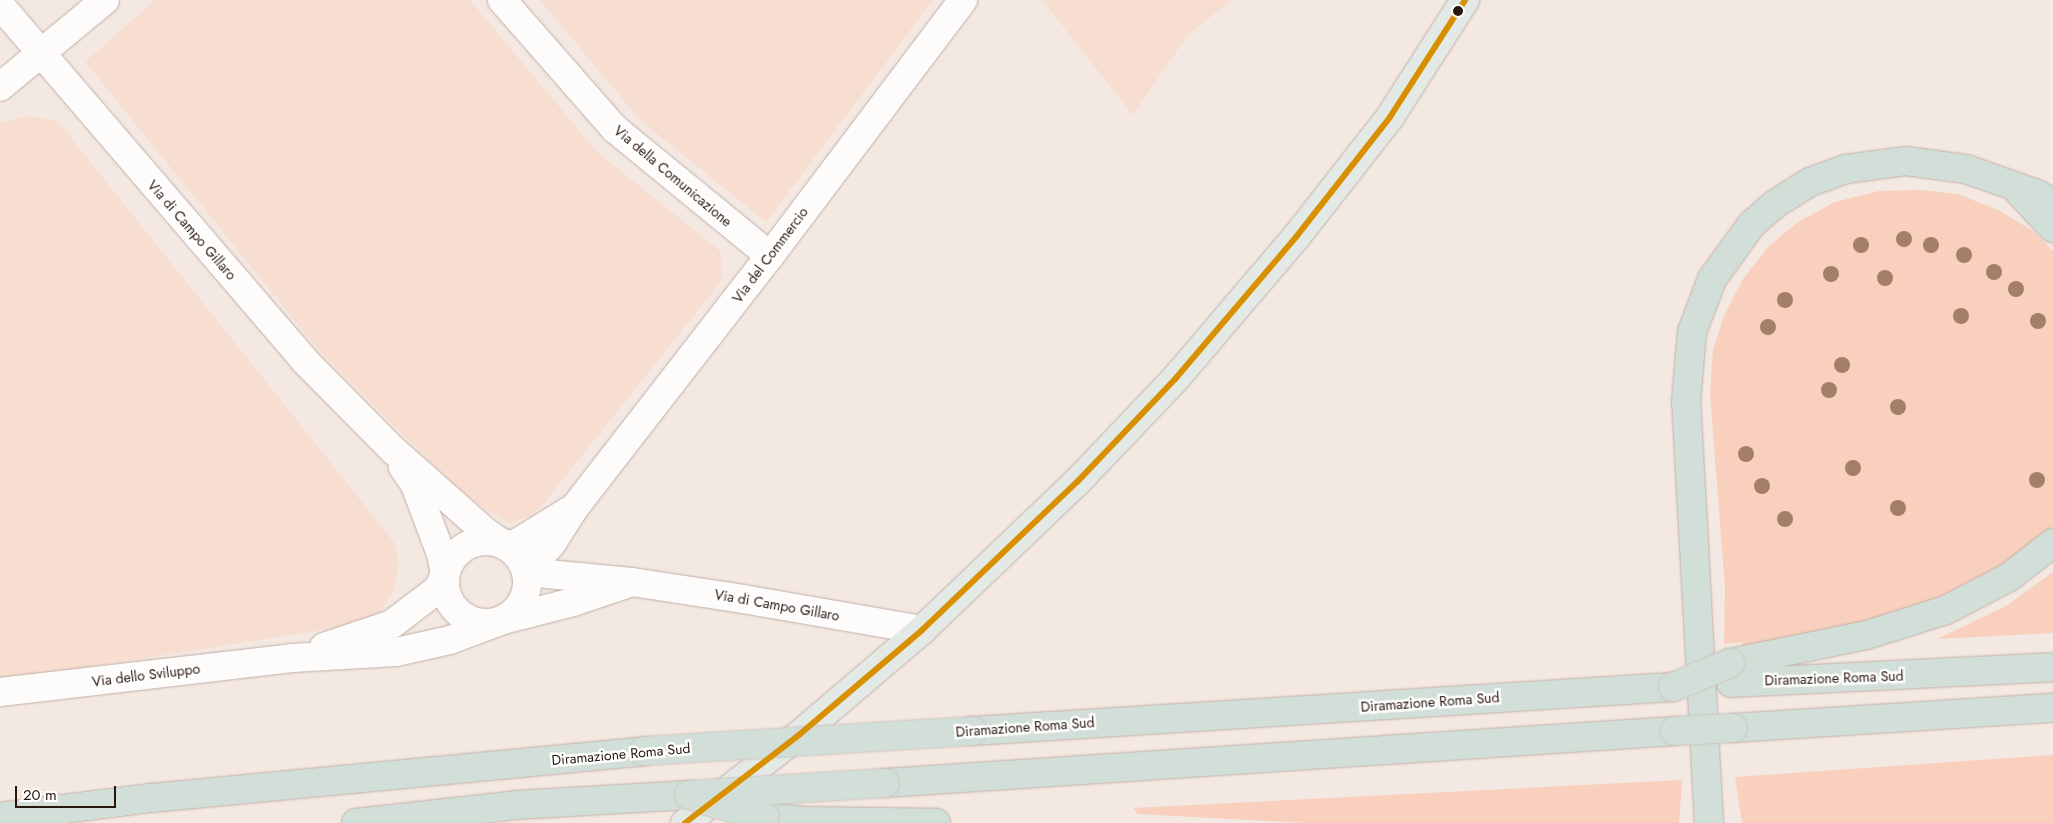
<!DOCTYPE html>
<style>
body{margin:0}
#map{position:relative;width:2053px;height:823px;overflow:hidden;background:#f4e8e2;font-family:Jost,sans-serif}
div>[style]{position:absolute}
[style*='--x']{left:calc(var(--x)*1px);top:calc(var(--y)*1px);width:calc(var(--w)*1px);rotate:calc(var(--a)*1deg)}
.built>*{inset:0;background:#f8ded0}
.green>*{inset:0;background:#f8d0bd}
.roads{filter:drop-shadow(0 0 1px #c0b0a9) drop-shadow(0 0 1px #c0b0a9)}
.minor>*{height:28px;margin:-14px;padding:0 14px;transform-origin:14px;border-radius:14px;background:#fdfcfb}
.minor>.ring{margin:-14px;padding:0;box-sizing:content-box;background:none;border:28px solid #fdfcfb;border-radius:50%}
.major>*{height:28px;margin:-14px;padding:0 14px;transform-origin:14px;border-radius:14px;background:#e3eae6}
.highway>*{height:28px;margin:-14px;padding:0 14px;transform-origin:14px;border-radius:14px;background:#d1dfd8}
.bridges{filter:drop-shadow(0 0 1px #ccc4bf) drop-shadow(0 0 1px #ccc4bf)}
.highway-bridge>*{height:28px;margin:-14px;padding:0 14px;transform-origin:14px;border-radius:14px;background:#d1dfd8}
.bus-1>*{height:6px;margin:-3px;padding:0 3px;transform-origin:3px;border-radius:3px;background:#d89002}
.trees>*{width:16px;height:16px;margin:-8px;border-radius:50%;background:#a47f68}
.dots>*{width:14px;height:14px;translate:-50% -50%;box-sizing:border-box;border:2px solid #fff;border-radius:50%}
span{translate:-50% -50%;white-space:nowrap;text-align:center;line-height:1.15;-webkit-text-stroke:5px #fff;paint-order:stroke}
.street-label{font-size:14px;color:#28150b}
.scale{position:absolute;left:15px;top:786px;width:101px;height:22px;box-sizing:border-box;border:2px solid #28150b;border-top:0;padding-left:6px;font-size:15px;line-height:18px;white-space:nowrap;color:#28150b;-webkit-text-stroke:4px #fff;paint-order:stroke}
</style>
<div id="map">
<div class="built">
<div style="clip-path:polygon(155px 0,470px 0,597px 152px,721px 252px,722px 280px,542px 506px,529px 516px,511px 523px,490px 512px,454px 485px,322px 354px,85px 62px)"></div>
<div style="clip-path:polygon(540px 0,933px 0,766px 222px,639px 119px)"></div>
<div style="clip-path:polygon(1042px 0,1232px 0,1187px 36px,1133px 115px)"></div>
<div style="clip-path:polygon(28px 116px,58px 121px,396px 545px,398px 565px,394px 590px,379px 613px,353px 625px,0 681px,0 123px)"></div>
</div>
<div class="green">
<div style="clip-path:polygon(1921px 190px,1958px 194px,2000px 211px,2033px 231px,2053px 251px,2053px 526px,2030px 550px,1937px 604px,1871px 624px,1745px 647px,1741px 642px,1724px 644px,1725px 588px,1710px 394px,1713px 350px,1724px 316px,1743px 279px,1769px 246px,1798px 222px,1835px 202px,1879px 191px)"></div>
<div style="clip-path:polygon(2053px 572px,2053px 633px,1937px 639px,2006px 606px)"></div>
<div style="clip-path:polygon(2053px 755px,2053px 823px,1742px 823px,1735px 777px)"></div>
<div style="clip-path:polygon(1682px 780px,1679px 823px,1307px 823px,1138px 814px,1133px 808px)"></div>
</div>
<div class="roads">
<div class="minor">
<div style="--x:502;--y:0;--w:171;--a:48.8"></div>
<div style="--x:615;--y:129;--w:200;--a:39.3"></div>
<div style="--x:0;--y:5;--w:469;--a:49.4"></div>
<div style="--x:305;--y:361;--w:124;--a:45.3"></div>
<div style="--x:392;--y:449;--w:127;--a:41.5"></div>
<div style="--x:487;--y:533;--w:22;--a:34"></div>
<div style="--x:0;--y:87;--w:136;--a:-39.6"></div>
<div class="ring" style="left:445px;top:541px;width:54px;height:54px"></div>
<div style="--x:505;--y:545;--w:12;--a:-9"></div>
<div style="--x:517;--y:543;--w:61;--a:-31.6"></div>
<div style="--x:526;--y:572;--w:39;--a:-48"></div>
<div style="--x:552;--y:543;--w:43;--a:-57.4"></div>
<div style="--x:575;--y:507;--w:318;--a:-52.2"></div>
<div style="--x:770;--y:256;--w:321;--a:-53"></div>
<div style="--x:526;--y:572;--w:106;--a:5.4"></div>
<div style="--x:632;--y:582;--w:112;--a:8.7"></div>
<div style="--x:743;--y:599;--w:182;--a:9.8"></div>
<div style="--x:324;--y:647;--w:72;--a:-18.7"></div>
<div style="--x:392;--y:624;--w:58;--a:-37.3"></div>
<div style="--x:438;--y:589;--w:17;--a:-65"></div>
<div style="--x:445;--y:574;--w:20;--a:-101"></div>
<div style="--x:441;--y:554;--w:74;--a:-110.6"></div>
<div style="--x:415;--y:485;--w:22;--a:-124"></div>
<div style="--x:0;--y:692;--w:294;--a:-6.6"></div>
<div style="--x:292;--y:658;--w:104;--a:-3.3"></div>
<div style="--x:396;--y:652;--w:55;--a:-12.5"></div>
<div style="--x:450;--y:640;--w:57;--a:-20.7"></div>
<div style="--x:503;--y:620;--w:72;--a:-14.4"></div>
<div style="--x:573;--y:602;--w:62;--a:-18.7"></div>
</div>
<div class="major">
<div style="--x:685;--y:823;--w:145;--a:-37.7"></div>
<div style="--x:800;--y:734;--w:160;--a:-40.4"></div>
<div style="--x:922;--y:630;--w:216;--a:-43.7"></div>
<div style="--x:1078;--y:481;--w:142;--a:-46.4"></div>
<div style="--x:1176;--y:378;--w:185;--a:-49.6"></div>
<div style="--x:1296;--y:237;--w:152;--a:-51.9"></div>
<div style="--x:1390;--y:117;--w:139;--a:-57.3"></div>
</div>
<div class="highway">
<div style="--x:2020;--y:193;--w:48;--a:46.7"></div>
<div style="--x:1730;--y:663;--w:140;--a:-11.6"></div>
<div style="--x:1867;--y:635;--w:83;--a:-17.6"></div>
<div style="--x:1946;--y:610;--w:71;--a:-27.6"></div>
<div style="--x:2009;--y:577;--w:56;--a:-37.7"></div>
<div style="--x:1731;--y:683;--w:322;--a:-2.8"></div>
<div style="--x:1733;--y:728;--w:321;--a:-3.6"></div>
<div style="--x:972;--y:731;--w:702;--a:-3.59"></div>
<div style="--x:885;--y:783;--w:792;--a:-3.77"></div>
<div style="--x:0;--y:817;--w:152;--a:-7.2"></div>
<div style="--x:151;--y:798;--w:495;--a:-5.4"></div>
<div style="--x:765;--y:817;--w:36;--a:6"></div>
<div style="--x:801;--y:821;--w:135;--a:0.8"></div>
<div style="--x:356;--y:823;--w:161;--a:-6.4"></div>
<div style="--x:516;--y:805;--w:173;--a:-3.3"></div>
<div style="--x:1709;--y:823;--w:421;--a:-93.1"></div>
<div style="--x:1686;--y:403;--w:71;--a:-85.2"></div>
<div style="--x:1692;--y:332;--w:57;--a:-69.3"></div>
<div style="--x:1712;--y:279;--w:68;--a:-54"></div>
<div style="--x:1752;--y:224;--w:30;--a:-41"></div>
<div style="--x:1775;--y:204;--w:41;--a:-32.2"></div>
<div style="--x:1810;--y:182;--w:38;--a:-20"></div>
<div style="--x:1846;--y:169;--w:61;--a:-7.6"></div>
<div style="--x:1906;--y:161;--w:61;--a:7.6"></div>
<div style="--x:1966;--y:169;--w:75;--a:19.4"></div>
<div style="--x:2037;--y:194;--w:18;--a:29"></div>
</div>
</div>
<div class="bridges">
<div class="highway-bridge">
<div style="--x:1673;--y:687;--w:62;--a:-22.8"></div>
<div style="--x:1675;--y:731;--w:58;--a:-3"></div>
<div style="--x:644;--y:751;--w:329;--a:-3.5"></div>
<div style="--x:689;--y:795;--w:196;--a:-3.5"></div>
<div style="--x:700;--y:799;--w:67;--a:15.5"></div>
</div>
</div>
<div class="bus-1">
<div style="--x:685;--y:823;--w:145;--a:-37.7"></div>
<div style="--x:800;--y:734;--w:160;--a:-40.4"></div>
<div style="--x:922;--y:630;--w:216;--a:-43.7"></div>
<div style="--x:1078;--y:481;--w:142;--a:-46.4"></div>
<div style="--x:1176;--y:378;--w:185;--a:-49.6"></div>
<div style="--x:1296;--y:237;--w:152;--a:-51.9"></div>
<div style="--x:1390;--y:117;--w:139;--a:-57.3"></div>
</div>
<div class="trees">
<div style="left:1904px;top:239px"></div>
<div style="left:1861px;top:245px"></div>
<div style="left:1931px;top:245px"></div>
<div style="left:1964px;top:255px"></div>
<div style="left:1994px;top:272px"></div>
<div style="left:1831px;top:274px"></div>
<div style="left:1885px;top:278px"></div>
<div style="left:2016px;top:289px"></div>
<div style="left:1785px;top:300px"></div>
<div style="left:1961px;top:316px"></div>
<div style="left:2038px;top:321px"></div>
<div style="left:1768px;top:327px"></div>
<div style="left:1842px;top:365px"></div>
<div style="left:1829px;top:390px"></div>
<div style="left:1898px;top:407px"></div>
<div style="left:1746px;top:454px"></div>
<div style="left:1853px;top:468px"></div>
<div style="left:2037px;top:480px"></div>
<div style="left:1762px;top:486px"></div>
<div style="left:1898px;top:508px"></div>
<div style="left:1785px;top:519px"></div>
</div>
<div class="dots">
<div style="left:1458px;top:11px;background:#28150b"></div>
</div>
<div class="street-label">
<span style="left:673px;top:176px;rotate:40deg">Via della Comunicazione</span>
<span style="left:192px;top:230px;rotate:49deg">Via di Campo Gillaro</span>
<span style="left:770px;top:255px;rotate:-53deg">Via del Commercio</span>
<span style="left:777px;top:605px;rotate:10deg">Via di Campo Gillaro</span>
<span style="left:146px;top:675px;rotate:-7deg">Via dello Sviluppo</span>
<span style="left:1834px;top:678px;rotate:-2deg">Diramazione Roma Sud</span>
<span style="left:1430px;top:702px;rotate:-4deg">Diramazione Roma Sud</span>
<span style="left:1025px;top:727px;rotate:-4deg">Diramazione Roma Sud</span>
<span style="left:621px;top:754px;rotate:-5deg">Diramazione Roma Sud</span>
</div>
<div class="scale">20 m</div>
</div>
